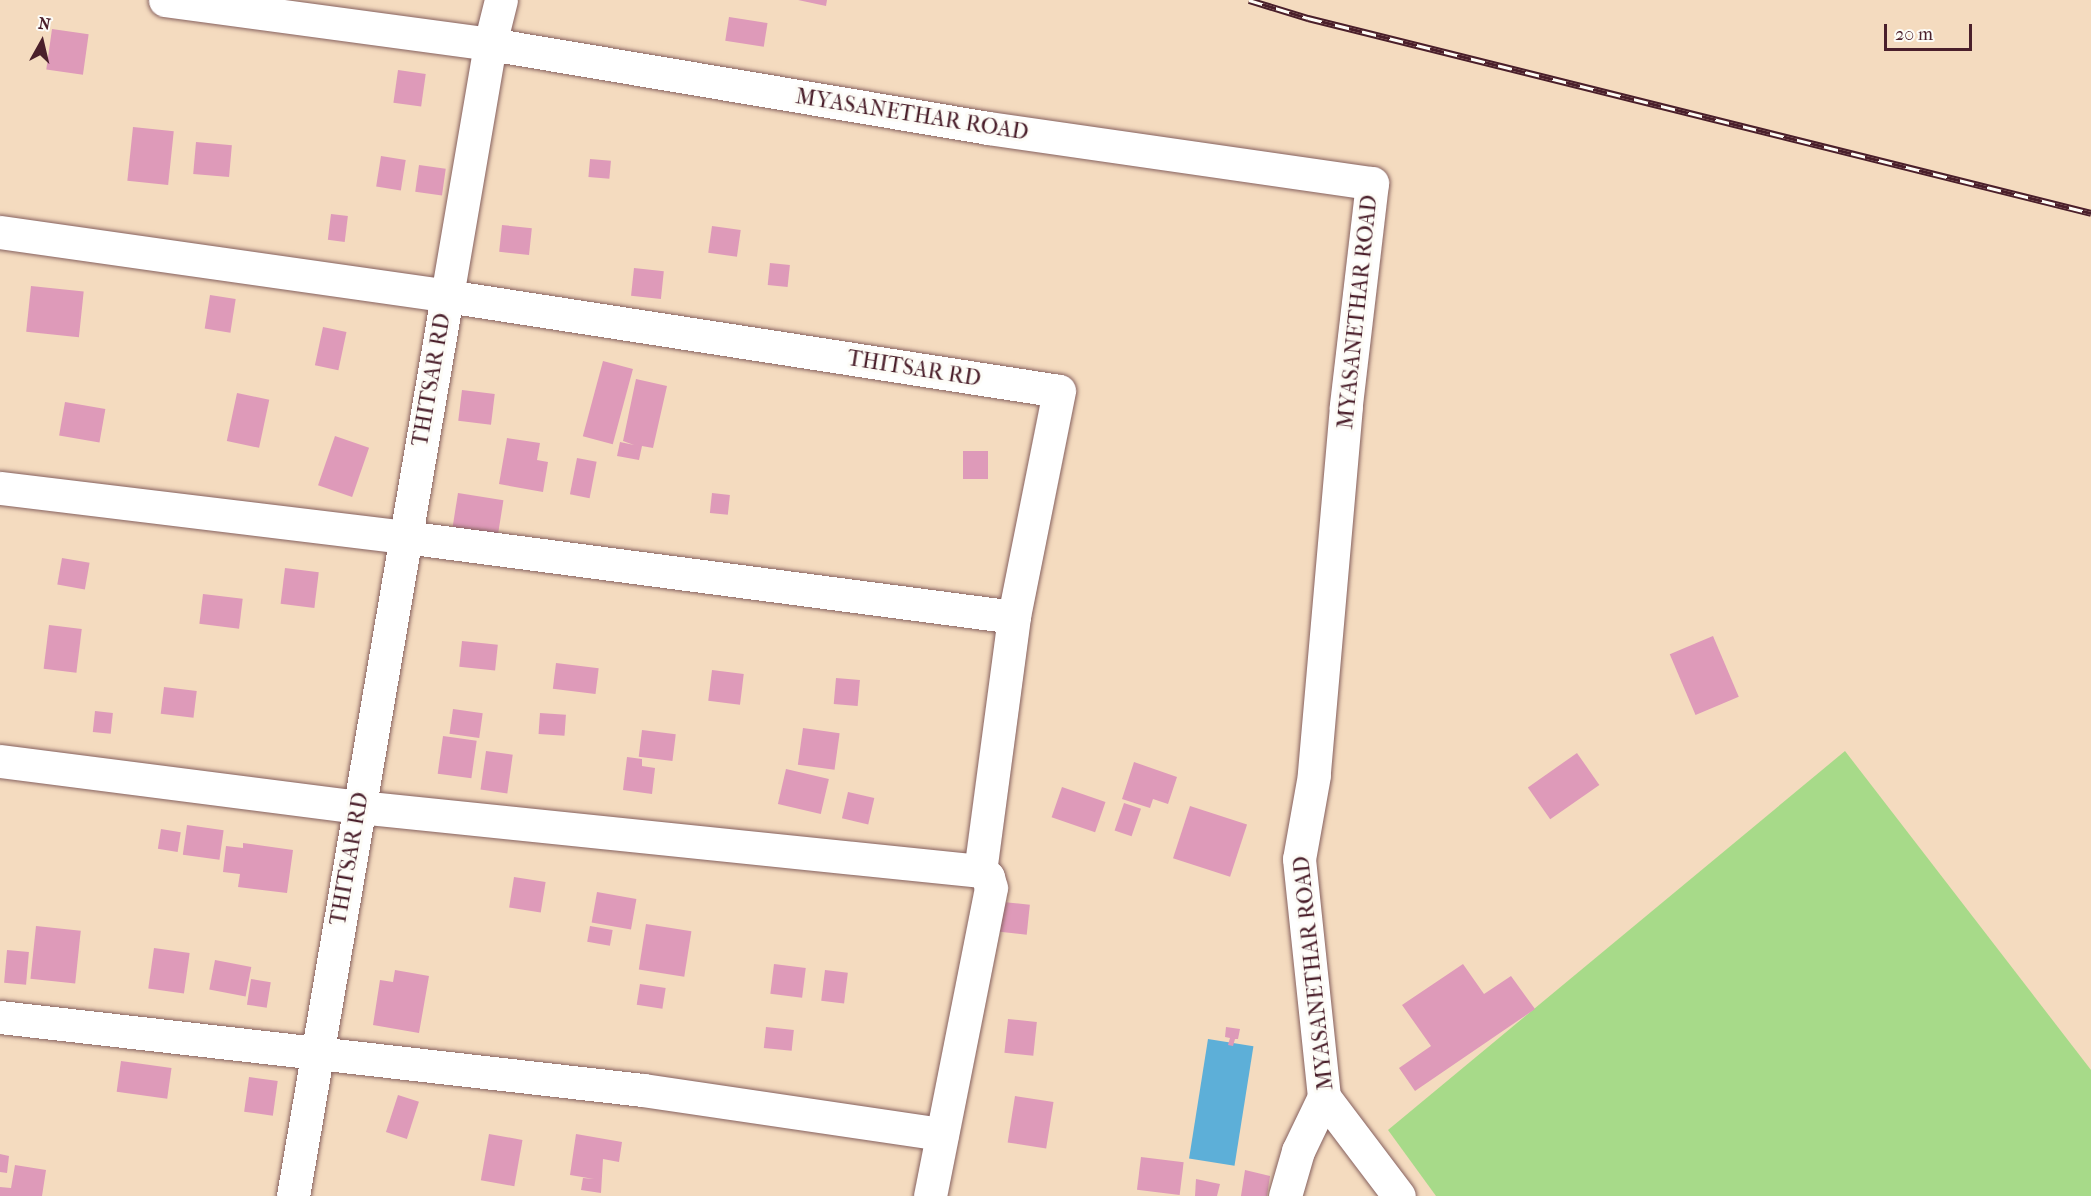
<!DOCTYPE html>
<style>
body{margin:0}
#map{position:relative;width:2091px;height:1196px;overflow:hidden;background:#f4dbbf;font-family:"IM FELL French Canon",serif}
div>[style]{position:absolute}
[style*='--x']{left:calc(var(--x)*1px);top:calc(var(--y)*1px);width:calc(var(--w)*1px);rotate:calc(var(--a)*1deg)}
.green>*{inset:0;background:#a7da89}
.water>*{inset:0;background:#5dafd8;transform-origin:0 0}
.building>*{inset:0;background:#de9ab9;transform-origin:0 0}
.roads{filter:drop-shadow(0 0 2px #86615f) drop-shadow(0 0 2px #86615f)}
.minor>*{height:33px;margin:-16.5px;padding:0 16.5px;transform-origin:16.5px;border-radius:16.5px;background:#fff}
.rail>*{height:7px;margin-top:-3.5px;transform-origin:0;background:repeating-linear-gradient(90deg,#fdfcf7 0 14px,#4a1f2b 0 28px);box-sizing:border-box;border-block:2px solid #4a1f2b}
span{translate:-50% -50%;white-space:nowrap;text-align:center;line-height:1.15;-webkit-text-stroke:6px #fdfcf7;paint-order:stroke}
.street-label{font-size:22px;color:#4a1f2b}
.north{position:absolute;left:12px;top:12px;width:60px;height:60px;-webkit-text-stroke:4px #fdfcf7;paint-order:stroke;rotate:8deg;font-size:16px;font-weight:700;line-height:24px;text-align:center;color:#4a1f2b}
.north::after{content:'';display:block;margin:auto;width:21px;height:27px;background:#4a1f2b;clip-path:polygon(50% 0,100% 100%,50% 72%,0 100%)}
.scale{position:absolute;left:1884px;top:24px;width:88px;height:27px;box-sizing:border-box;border:3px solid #4a1f2b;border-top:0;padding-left:8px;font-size:18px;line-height:21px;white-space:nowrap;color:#4a1f2b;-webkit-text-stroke:4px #fdfcf7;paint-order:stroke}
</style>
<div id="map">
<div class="green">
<div style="clip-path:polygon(1845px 751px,2091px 1070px,2091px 1196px,1436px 1196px,1388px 1130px)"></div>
</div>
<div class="water">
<div style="left:1208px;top:1039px;width:46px;height:121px;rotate:9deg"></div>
</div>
<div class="building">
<div style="clip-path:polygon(798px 0,827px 0,826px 6px)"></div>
<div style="left:729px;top:17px;width:39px;height:24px;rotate:9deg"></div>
<div style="left:52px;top:29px;width:37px;height:41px;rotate:8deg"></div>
<div style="left:398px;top:70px;width:28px;height:33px;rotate:8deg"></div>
<div style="left:133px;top:127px;width:41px;height:54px;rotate:6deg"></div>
<div style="left:196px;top:142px;width:36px;height:32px;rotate:5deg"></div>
<div style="left:381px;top:156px;width:25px;height:31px;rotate:9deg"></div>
<div style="left:590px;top:159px;width:21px;height:18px;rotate:5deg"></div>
<div style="left:419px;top:165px;width:27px;height:27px;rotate:8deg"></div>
<div style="left:331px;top:214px;width:17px;height:26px;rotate:7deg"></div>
<div style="left:502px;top:225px;width:30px;height:27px;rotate:6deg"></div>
<div style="left:712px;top:226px;width:29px;height:27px;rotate:8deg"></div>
<div style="left:770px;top:263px;width:20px;height:22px;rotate:6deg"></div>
<div style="left:634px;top:268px;width:30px;height:28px;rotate:6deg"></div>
<div style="left:31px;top:286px;width:53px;height:46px;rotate:6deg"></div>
<div style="left:210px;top:295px;width:26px;height:34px;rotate:9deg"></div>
<div style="left:323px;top:327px;width:24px;height:39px;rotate:12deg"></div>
<div style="left:603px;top:361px;width:31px;height:78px;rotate:15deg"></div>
<div style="clip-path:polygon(636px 379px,667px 386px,653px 448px,642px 446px,639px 460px,617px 456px,620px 442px,634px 445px,623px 441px)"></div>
<div style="left:462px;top:390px;width:33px;height:31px;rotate:7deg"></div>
<div style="left:237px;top:393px;width:33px;height:49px;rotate:12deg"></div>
<div style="left:65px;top:402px;width:41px;height:34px;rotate:10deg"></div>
<div style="left:335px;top:436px;width:36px;height:52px;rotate:19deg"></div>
<div style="clip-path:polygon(507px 438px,540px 443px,537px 460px,548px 462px,543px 492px,499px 484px)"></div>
<div style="left:963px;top:451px;width:25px;height:28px"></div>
<div style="left:577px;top:458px;width:20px;height:37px;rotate:11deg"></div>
<div style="left:458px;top:493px;width:46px;height:49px;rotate:9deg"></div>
<div style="left:712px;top:493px;width:18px;height:20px;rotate:6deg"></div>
<div style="left:62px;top:558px;width:28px;height:27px;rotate:10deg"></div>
<div style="left:285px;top:568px;width:34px;height:36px;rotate:7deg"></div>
<div style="left:203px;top:594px;width:40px;height:30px;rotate:7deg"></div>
<div style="left:49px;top:625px;width:33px;height:44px;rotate:7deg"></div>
<div style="left:1713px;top:636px;width:66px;height:47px;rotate:67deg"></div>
<div style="left:462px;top:641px;width:36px;height:26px;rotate:6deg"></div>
<div style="left:556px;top:663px;width:43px;height:26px;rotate:7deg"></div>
<div style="left:712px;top:670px;width:32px;height:31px;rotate:7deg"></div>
<div style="left:836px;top:678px;width:24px;height:26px;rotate:5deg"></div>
<div style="left:164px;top:687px;width:33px;height:27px;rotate:7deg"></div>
<div style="left:453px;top:709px;width:30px;height:25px;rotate:8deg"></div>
<div style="left:95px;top:711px;width:18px;height:21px;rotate:6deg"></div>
<div style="left:540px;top:713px;width:26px;height:21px;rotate:4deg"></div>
<div style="left:803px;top:728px;width:37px;height:37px;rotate:8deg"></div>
<div style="left:642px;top:730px;width:34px;height:27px;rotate:7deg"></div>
<div style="left:443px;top:736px;width:34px;height:38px;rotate:8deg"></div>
<div style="left:486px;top:751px;width:27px;height:39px;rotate:8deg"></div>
<div style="left:1577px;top:753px;width:39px;height:60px;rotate:55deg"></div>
<div style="clip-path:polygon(627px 757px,642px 759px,642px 766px,655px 768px,652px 794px,623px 790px)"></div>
<div style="clip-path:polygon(1134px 762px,1177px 777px,1168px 804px,1153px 799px,1150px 808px,1122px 799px)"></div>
<div style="left:786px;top:769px;width:44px;height:36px;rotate:13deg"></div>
<div style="left:1062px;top:787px;width:46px;height:32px;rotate:19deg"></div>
<div style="left:848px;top:792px;width:27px;height:27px;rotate:13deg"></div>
<div style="left:1124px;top:803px;width:18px;height:29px;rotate:19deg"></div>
<div style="left:1190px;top:806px;width:60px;height:55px;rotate:18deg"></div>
<div style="left:187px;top:825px;width:37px;height:30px;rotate:8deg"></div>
<div style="left:161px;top:829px;width:20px;height:20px;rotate:9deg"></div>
<div style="clip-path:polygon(243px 843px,293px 850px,287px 893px,238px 887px,240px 874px,223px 872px,226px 846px,243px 848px)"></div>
<div style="left:514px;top:877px;width:32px;height:31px;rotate:9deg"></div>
<div style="left:597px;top:892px;width:40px;height:31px;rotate:10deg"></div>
<div style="left:1003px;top:902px;width:27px;height:30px;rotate:6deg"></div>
<div style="left:646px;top:924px;width:46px;height:46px;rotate:9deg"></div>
<div style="left:36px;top:926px;width:45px;height:53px;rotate:6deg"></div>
<div style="left:590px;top:926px;width:23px;height:16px;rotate:10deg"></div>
<div style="left:154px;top:948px;width:36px;height:41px;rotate:8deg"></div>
<div style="left:7px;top:950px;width:22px;height:33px;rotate:5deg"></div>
<div style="left:215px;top:960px;width:37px;height:30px;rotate:11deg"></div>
<div style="left:774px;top:964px;width:32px;height:30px;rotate:7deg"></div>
<div style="clip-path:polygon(1463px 964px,1484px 994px,1511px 976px,1535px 1009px,1415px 1091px,1399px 1068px,1431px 1046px,1402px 1005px)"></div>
<div style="clip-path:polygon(395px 970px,429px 976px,419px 1033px,373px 1025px,380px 980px,393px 982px)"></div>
<div style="left:825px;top:970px;width:23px;height:31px;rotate:7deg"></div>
<div style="left:251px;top:979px;width:20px;height:26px;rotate:9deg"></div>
<div style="left:640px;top:984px;width:26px;height:21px;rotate:9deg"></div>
<div style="left:1008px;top:1019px;width:29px;height:34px;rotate:6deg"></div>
<div style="left:766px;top:1027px;width:28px;height:21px;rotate:6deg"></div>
<div style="clip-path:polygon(1226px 1027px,1240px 1029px,1238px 1039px,1235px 1039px,1233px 1046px,1228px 1045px,1230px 1038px,1225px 1037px)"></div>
<div style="left:121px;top:1061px;width:51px;height:31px;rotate:8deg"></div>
<div style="left:249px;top:1077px;width:29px;height:35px;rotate:8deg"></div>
<div style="left:398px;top:1095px;width:22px;height:39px;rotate:18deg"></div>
<div style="left:1015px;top:1096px;width:39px;height:47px;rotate:9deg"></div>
<div style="left:489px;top:1134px;width:34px;height:47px;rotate:10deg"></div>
<div style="clip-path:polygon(576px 1134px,622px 1142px,619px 1162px,603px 1159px,601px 1193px,581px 1190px,583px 1178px,594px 1179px,570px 1175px)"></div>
<div style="clip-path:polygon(0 1154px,9px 1156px,7px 1173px,0 1172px)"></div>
<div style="left:1141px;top:1157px;width:43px;height:33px;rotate:7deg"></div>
<div style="clip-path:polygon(15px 1165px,46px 1170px,42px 1196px,0 1196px,0 1187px,11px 1188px)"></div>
<div style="clip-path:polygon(1245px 1170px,1270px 1176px,1267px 1196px,1241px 1196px)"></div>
<div style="clip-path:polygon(1196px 1179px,1220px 1184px,1217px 1196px,1195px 1196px)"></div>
</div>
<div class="roads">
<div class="minor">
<div style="--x:165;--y:0;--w:328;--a:7.7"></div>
<div style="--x:490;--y:44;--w:505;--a:9.57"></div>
<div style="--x:988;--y:128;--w:388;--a:8.2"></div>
<div style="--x:1372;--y:183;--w:225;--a:96.7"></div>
<div style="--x:1346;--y:406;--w:370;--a:95"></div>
<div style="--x:1314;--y:775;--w:85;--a:100.1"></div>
<div style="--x:1299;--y:859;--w:239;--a:84"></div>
<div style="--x:1324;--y:1097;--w:124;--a:52.9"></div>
<div style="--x:0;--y:232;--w:452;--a:8.1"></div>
<div style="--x:447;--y:296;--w:256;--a:-80.3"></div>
<div style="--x:490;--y:44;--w:45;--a:-76"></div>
<div style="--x:0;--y:488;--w:408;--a:6.9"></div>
<div style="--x:405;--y:537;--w:614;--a:7.48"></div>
<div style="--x:1014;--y:617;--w:256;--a:97.6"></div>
<div style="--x:0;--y:761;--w:362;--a:7.3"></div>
<div style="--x:359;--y:807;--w:624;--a:5.88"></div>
<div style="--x:980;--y:871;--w:10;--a:37"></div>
<div style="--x:988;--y:877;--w:11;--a:75"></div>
<div style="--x:991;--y:888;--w:314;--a:101.2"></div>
<div style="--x:0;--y:1017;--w:647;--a:6.48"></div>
<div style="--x:643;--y:1090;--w:302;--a:8.4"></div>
<div style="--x:293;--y:1196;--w:913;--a:-80.29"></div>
<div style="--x:447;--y:296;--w:619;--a:8.82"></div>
<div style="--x:1059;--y:391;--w:230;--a:101.3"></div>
<div style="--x:1285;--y:1196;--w:47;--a:-73.9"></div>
<div style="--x:1298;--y:1151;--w:60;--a:-64.3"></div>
</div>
</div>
<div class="rail">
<div style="--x:1249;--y:0;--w:62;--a:17"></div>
<div style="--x:1308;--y:18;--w:807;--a:13.98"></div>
</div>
<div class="street-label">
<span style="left:912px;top:115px;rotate:9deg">MYASANETHAR ROAD</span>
<span style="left:1358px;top:312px;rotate:-84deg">MYASANETHAR ROAD</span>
<span style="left:914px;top:369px;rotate:9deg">THITSAR RD</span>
<span style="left:432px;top:380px;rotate:-80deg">THITSAR RD</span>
<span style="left:350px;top:859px;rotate:-80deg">THITSAR RD</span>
<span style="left:1314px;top:973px;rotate:-96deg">MYASANETHAR ROAD</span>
</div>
<div class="north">N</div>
<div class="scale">20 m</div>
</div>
